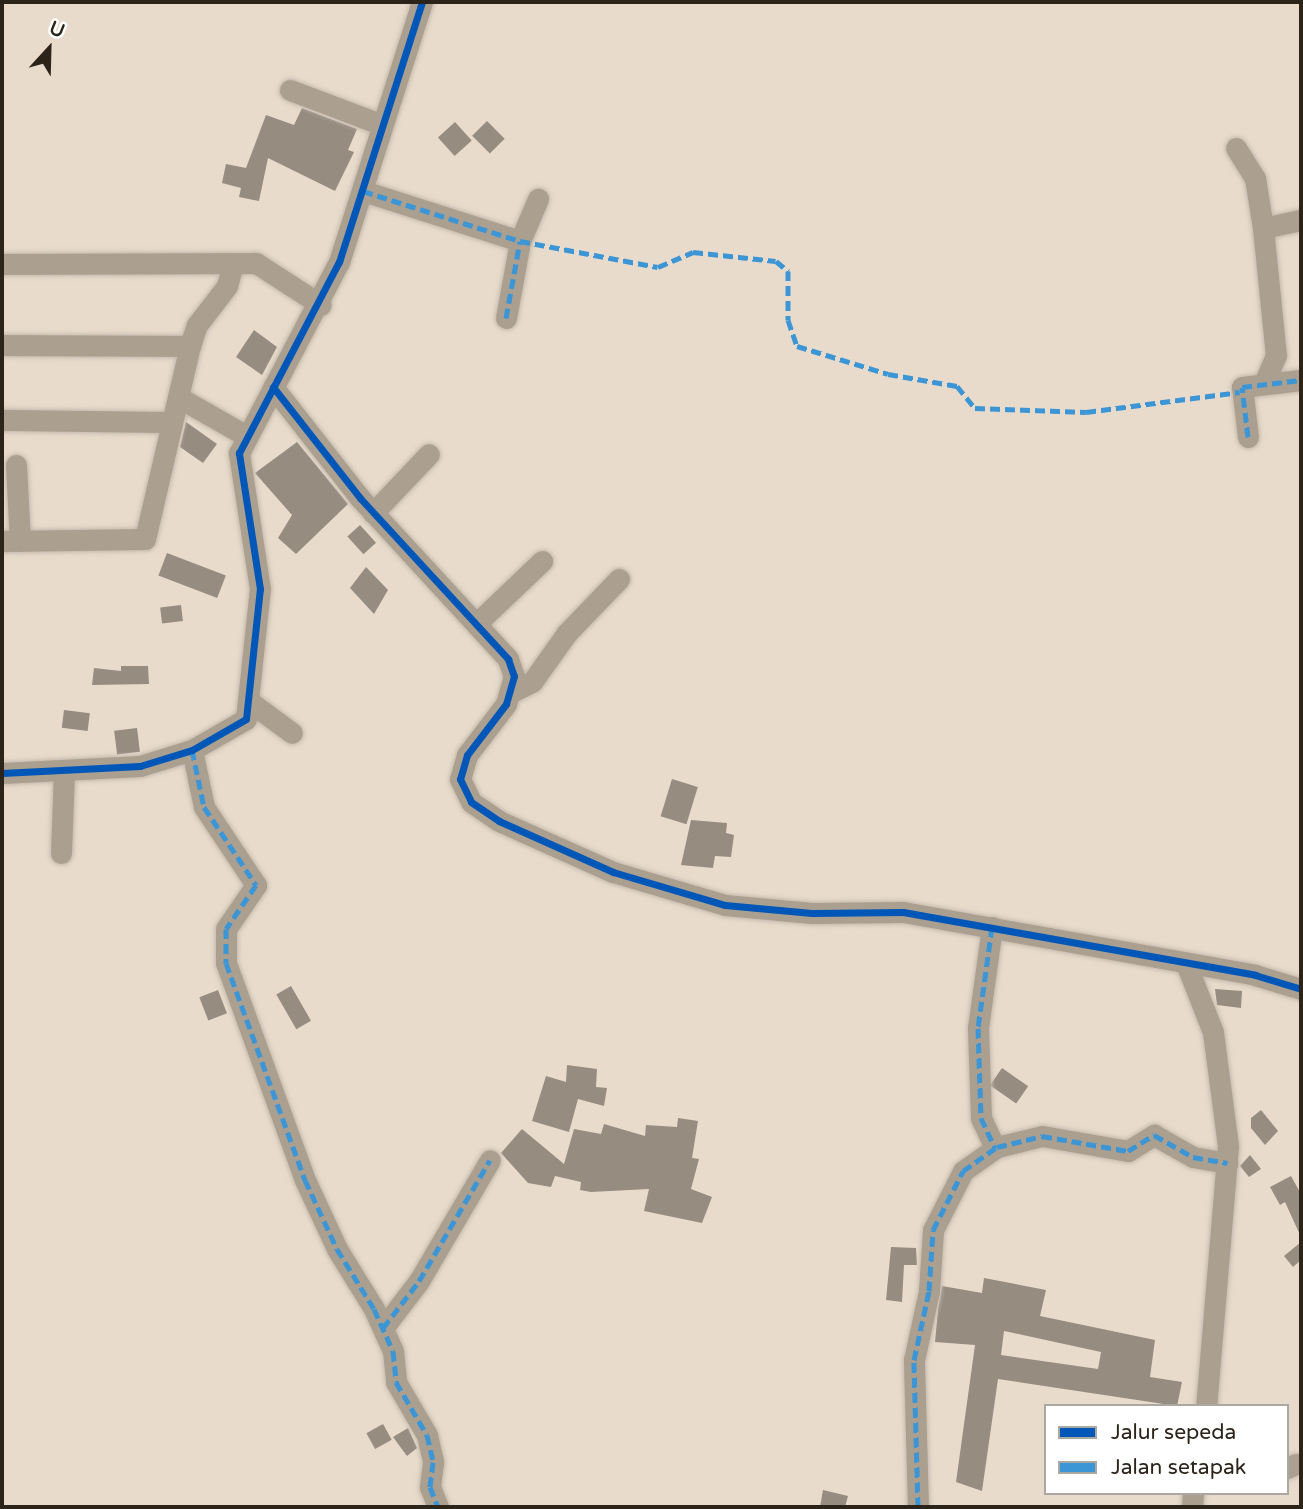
<!DOCTYPE html>
<style>
body{margin:0}
#map{position:relative;width:1303px;height:1509px;overflow:hidden;background:#e8dbcc;font-family:"Varela Round",sans-serif}
div>[style]{position:absolute}
[style*='--x']{left:calc(var(--x)*1px);top:calc(var(--y)*1px);width:calc(var(--w)*1px);rotate:calc(var(--a)*1deg)}
.building>*{inset:0;background:#968c80;transform-origin:0 0}
.roads{filter:drop-shadow(0 0 2px #c4baae) drop-shadow(0 0 2px #c4baae)}
.minor>*{height:21px;margin:-10.5px;padding:0 10.5px;transform-origin:10.5px;border-radius:10.5px;background:#ab9f90}
.quiet>*{height:5px;margin-top:-2.5px;transform-origin:0;background:repeating-linear-gradient(90deg,#3c95d4 0 10px,transparent 0 15px)}
.cycleway>*{height:7px;margin:-3.5px;padding:0 3.5px;transform-origin:3.5px;border-radius:3.5px;background:#0057b8}
span{translate:-50% -50%;white-space:nowrap;text-align:center;line-height:1.15;-webkit-text-stroke:7px #fff;paint-order:stroke}
.frame{position:absolute;inset:0;border:4px solid #2d2419;pointer-events:none}
.legend{position:absolute;left:1044px;top:1404px;width:245px;height:91px;box-sizing:border-box;background:#fff;border:2px solid #aba7a3;margin:0;padding:9px 12px;list-style:none;font-size:21px;color:#2d2419}
.legend li{display:flex;align-items:center;gap:14px;height:35px}
.legend b{width:35px;border:2px solid #aba7a3}
.north{position:absolute;left:14px;top:14px;width:70px;height:70px;-webkit-text-stroke:5px #fff;paint-order:stroke;rotate:22deg;font-size:19px;font-weight:700;line-height:28px;text-align:center;color:#2d2419}
.north::after{content:'';display:block;margin:auto;width:24px;height:32px;background:#2d2419;clip-path:polygon(50% 0,100% 100%,50% 72%,0 100%)}
</style>
<div id="map">
<div class="building">
<div style="clip-path:polygon(302px 108px,357px 129px,348px 150px,354px 152px,335px 191px,268px 158px,259px 201px,239px 197px,241px 188px,222px 183px,226px 164px,246px 168px,266px 115px,294px 125px)"></div>
<div style="left:487px;top:121px;width:25px;height:21px;rotate:45deg"></div>
<div style="left:455px;top:122px;width:25px;height:23px;rotate:48deg"></div>
<div style="clip-path:polygon(254px 330px,277px 347px,262px 375px,236px 357px)"></div>
<div style="clip-path:polygon(186px 422px,217px 444px,203px 463px,180px 447px)"></div>
<div style="clip-path:polygon(297px 442px,348px 504px,296px 554px,278px 538px,292px 515px,255px 473px)"></div>
<div style="left:360px;top:525px;width:24px;height:17px;rotate:48deg"></div>
<div style="left:167px;top:553px;width:63px;height:24px;rotate:21deg"></div>
<div style="clip-path:polygon(366px 567px,388px 590px,374px 614px,350px 588px)"></div>
<div style="left:181px;top:605px;width:16px;height:21px;rotate:83deg"></div>
<div style="clip-path:polygon(121px 666px,148px 666px,149px 684px,92px 685px,94px 668px,121px 671px)"></div>
<div style="left:64px;top:710px;width:26px;height:18px;rotate:7deg"></div>
<div style="left:137px;top:728px;width:24px;height:23px;rotate:83deg"></div>
<div style="left:672px;top:779px;width:27px;height:39px;rotate:17deg"></div>
<div style="clip-path:polygon(691px 820px,727px 823px,726px 833px,734px 835px,731px 857px,715px 856px,713px 868px,681px 865px)"></div>
<div style="left:291px;top:986px;width:40px;height:17px;rotate:60deg"></div>
<div style="clip-path:polygon(1215px 989px,1242px 991px,1241px 1008px,1217px 1005px)"></div>
<div style="left:218px;top:990px;width:25px;height:20px;rotate:69deg"></div>
<div style="clip-path:polygon(567px 1065px,597px 1069px,596px 1087px,607px 1088px,604px 1106px,578px 1099px,569px 1132px,532px 1121px,546px 1076px,566px 1082px)"></div>
<div style="left:1002px;top:1068px;width:32px;height:21px;rotate:35deg"></div>
<div style="clip-path:polygon(1261px 1110px,1278px 1131px,1265px 1145px,1251px 1128px,1251px 1118px)"></div>
<div style="clip-path:polygon(678px 1118px,698px 1121px,692px 1158px,699px 1159px,691px 1189px,712px 1197px,702px 1223px,644px 1211px,649px 1189px,591px 1192px,580px 1190px,581px 1182px,555px 1176px,551px 1187px,528px 1183px,501px 1153px,522px 1129px,564px 1164px,574px 1129px,601px 1134px,604px 1124px,645px 1136px,646px 1125px,677px 1127px)"></div>
<div style="clip-path:polygon(1250px 1155px,1261px 1169px,1249px 1177px,1240px 1166px)"></div>
<div style="clip-path:polygon(1291px 1176px,1301px 1194px,1301px 1237px,1285px 1202px,1280px 1205px,1270px 1187px)"></div>
<div style="clip-path:polygon(1301px 1242px,1301px 1260px,1293px 1267px,1284px 1256px)"></div>
<div style="clip-path:polygon(891px 1247px,916px 1248px,917px 1265px,904px 1265px,902px 1302px,886px 1300px)"></div>
<div style="clip-path:polygon(evenodd,984px 1278px,1046px 1290px,1040px 1316px,1155px 1340px,1150px 1377px,1182px 1382px,1177px 1406px,998px 1379px,982px 1491px,956px 1482px,975px 1345px,935px 1342px,938px 1309px,942px 1286px,982px 1293px,984px 1278px,1004px 1331px,1101px 1352px,1098px 1369px,1001px 1355px,1004px 1331px)"></div>
<div style="left:383px;top:1424px;width:18px;height:19px;rotate:61deg"></div>
<div style="clip-path:polygon(408px 1428px,417px 1448px,407px 1456px,393px 1437px)"></div>
<div style="clip-path:polygon(823px 1490px,848px 1496px,845px 1507px,820px 1507px)"></div>
</div>
<div class="roads">
<div class="minor">
<div style="--x:290;--y:90;--w:96;--a:20.7"></div>
<div style="--x:1236;--y:148;--w:36;--a:58"></div>
<div style="--x:1255;--y:178;--w:51;--a:80.9"></div>
<div style="--x:1263;--y:228;--w:128;--a:84.2"></div>
<div style="--x:1276;--y:355;--w:28;--a:113"></div>
<div style="--x:363;--y:191;--w:165;--a:17.7"></div>
<div style="--x:1263;--y:228;--w:39;--a:-12"></div>
<div style="--x:2;--y:264;--w:254;--a:-0.2"></div>
<div style="--x:256;--y:263;--w:77;--a:32.9"></div>
<div style="--x:506;--y:318;--w:78;--a:-79.7"></div>
<div style="--x:520;--y:241;--w:46;--a:-66.8"></div>
<div style="--x:2;--y:345;--w:188;--a:0.3"></div>
<div style="--x:273;--y:387;--w:141;--a:51.9"></div>
<div style="--x:360;--y:498;--w:219;--a:47.4"></div>
<div style="--x:508;--y:659;--w:18;--a:71"></div>
<div style="--x:514;--y:676;--w:29;--a:106"></div>
<div style="--x:506;--y:704;--w:64;--a:127.4"></div>
<div style="--x:467;--y:755;--w:25;--a:106"></div>
<div style="--x:460;--y:779;--w:25;--a:64"></div>
<div style="--x:471;--y:802;--w:34;--a:34"></div>
<div style="--x:499;--y:821;--w:125;--a:24.1"></div>
<div style="--x:613;--y:872;--w:117;--a:16.4"></div>
<div style="--x:725;--y:905;--w:87;--a:5.3"></div>
<div style="--x:812;--y:913;--w:91;--a:-0.6"></div>
<div style="--x:903;--y:912;--w:358;--a:10.1"></div>
<div style="--x:1255;--y:975;--w:48;--a:16.9"></div>
<div style="--x:178;--y:397;--w:77;--a:29.6"></div>
<div style="--x:2;--y:420;--w:170;--a:0.7"></div>
<div style="--x:1248;--y:437;--w:50;--a:-96.8"></div>
<div style="--x:1242;--y:387;--w:59;--a:-6.8"></div>
<div style="--x:16;--y:465;--w:76;--a:87"></div>
<div style="--x:373;--y:513;--w:81;--a:-46.5"></div>
<div style="--x:2;--y:541;--w:143;--a:-0.8"></div>
<div style="--x:145;--y:539;--w:198;--a:-76.9"></div>
<div style="--x:190;--y:346;--w:22;--a:-72"></div>
<div style="--x:197;--y:325;--w:49;--a:-52.4"></div>
<div style="--x:227;--y:286;--w:23;--a:-75"></div>
<div style="--x:477;--y:623;--w:90;--a:-43.6"></div>
<div style="--x:510;--y:693;--w:25;--a:-27"></div>
<div style="--x:532;--y:682;--w:60;--a:-54.5"></div>
<div style="--x:567;--y:633;--w:75;--a:-46.1"></div>
<div style="--x:250;--y:702;--w:52;--a:36.4"></div>
<div style="--x:192;--y:750;--w:58;--a:78.1"></div>
<div style="--x:204;--y:807;--w:94;--a:56.3"></div>
<div style="--x:256;--y:885;--w:53;--a:124.3"></div>
<div style="--x:226;--y:929;--w:34;--a:90"></div>
<div style="--x:226;--y:963;--w:231;--a:70"></div>
<div style="--x:305;--y:1180;--w:76;--a:65.1"></div>
<div style="--x:337;--y:1249;--w:70;--a:58.3"></div>
<div style="--x:374;--y:1309;--w:46;--a:65.7"></div>
<div style="--x:393;--y:1351;--w:31;--a:84"></div>
<div style="--x:396;--y:1382;--w:61;--a:59.7"></div>
<div style="--x:427;--y:1435;--w:28;--a:77"></div>
<div style="--x:433;--y:1462;--w:25;--a:97"></div>
<div style="--x:430;--y:1487;--w:22;--a:68"></div>
<div style="--x:2;--y:773;--w:138;--a:-2.9"></div>
<div style="--x:140;--y:766;--w:54;--a:-17.1"></div>
<div style="--x:192;--y:750;--w:62;--a:-29.9"></div>
<div style="--x:246;--y:719;--w:131;--a:-83.9"></div>
<div style="--x:260;--y:589;--w:138;--a:-98.8"></div>
<div style="--x:239;--y:453;--w:216;--a:-62.4"></div>
<div style="--x:339;--y:262;--w:273;--a:-72.3"></div>
<div style="--x:61;--y:853;--w:82;--a:-87.9"></div>
<div style="--x:992;--y:927;--w:102;--a:97.9"></div>
<div style="--x:978;--y:1028;--w:90;--a:88.1"></div>
<div style="--x:981;--y:1118;--w:33;--a:65"></div>
<div style="--x:1187;--y:966;--w:71;--a:68.5"></div>
<div style="--x:1213;--y:1032;--w:115;--a:82.5"></div>
<div style="--x:1228;--y:1146;--w:261;--a:94.8"></div>
<div style="--x:383;--y:1328;--w:59;--a:-52.5"></div>
<div style="--x:419;--y:1281;--w:140;--a:-59.6"></div>
<div style="--x:1287;--y:1468;--w:10;--a:-24"></div>
<div style="--x:918;--y:1507;--w:147;--a:-91.6"></div>
<div style="--x:914;--y:1360;--w:71;--a:-77.7"></div>
<div style="--x:929;--y:1291;--w:61;--a:-86.2"></div>
<div style="--x:933;--y:1230;--w:66;--a:-63"></div>
<div style="--x:963;--y:1171;--w:42;--a:-35.2"></div>
<div style="--x:997;--y:1147;--w:46;--a:-13.7"></div>
<div style="--x:1042;--y:1136;--w:87;--a:9.9"></div>
<div style="--x:1128;--y:1151;--w:31;--a:-32"></div>
<div style="--x:1154;--y:1135;--w:45;--a:29.4"></div>
<div style="--x:1193;--y:1157;--w:35;--a:10"></div>
<div style="--x:1192;--y:1507;--w:14;--a:-86"></div>
</div>
</div>
<div class="quiet">
<div style="--x:363;--y:191;--w:165;--a:17.7"></div>
<div style="--x:520;--y:241;--w:140;--a:10.7"></div>
<div style="--x:658;--y:267;--w:38;--a:-23"></div>
<div style="--x:693;--y:252;--w:83;--a:6.2"></div>
<div style="--x:776;--y:261;--w:16;--a:40"></div>
<div style="--x:788;--y:271;--w:49;--a:90"></div>
<div style="--x:788;--y:320;--w:28;--a:71"></div>
<div style="--x:797;--y:346;--w:95;--a:17.1"></div>
<div style="--x:888;--y:374;--w:70;--a:9.9"></div>
<div style="--x:957;--y:386;--w:28;--a:51"></div>
<div style="--x:975;--y:408;--w:111;--a:2.1"></div>
<div style="--x:1086;--y:412;--w:155;--a:-7.4"></div>
<div style="--x:506;--y:318;--w:78;--a:-79.7"></div>
<div style="--x:1248;--y:437;--w:50;--a:-96.8"></div>
<div style="--x:1242;--y:387;--w:59;--a:-6.8"></div>
<div style="--x:192;--y:750;--w:58;--a:78.1"></div>
<div style="--x:204;--y:807;--w:94;--a:56.3"></div>
<div style="--x:256;--y:885;--w:53;--a:124.3"></div>
<div style="--x:226;--y:929;--w:34;--a:90"></div>
<div style="--x:226;--y:963;--w:231;--a:70"></div>
<div style="--x:305;--y:1180;--w:76;--a:65.1"></div>
<div style="--x:337;--y:1249;--w:70;--a:58.3"></div>
<div style="--x:374;--y:1309;--w:46;--a:65.7"></div>
<div style="--x:393;--y:1351;--w:31;--a:84"></div>
<div style="--x:396;--y:1382;--w:61;--a:59.7"></div>
<div style="--x:427;--y:1435;--w:28;--a:77"></div>
<div style="--x:433;--y:1462;--w:25;--a:97"></div>
<div style="--x:430;--y:1487;--w:22;--a:68"></div>
<div style="--x:992;--y:927;--w:102;--a:97.9"></div>
<div style="--x:978;--y:1028;--w:90;--a:88.1"></div>
<div style="--x:981;--y:1118;--w:33;--a:65"></div>
<div style="--x:383;--y:1328;--w:59;--a:-52.5"></div>
<div style="--x:419;--y:1281;--w:140;--a:-59.6"></div>
<div style="--x:918;--y:1507;--w:147;--a:-91.6"></div>
<div style="--x:914;--y:1360;--w:71;--a:-77.7"></div>
<div style="--x:929;--y:1291;--w:61;--a:-86.2"></div>
<div style="--x:933;--y:1230;--w:66;--a:-63"></div>
<div style="--x:963;--y:1171;--w:42;--a:-35.2"></div>
<div style="--x:997;--y:1147;--w:46;--a:-13.7"></div>
<div style="--x:1042;--y:1136;--w:87;--a:9.9"></div>
<div style="--x:1128;--y:1151;--w:31;--a:-32"></div>
<div style="--x:1154;--y:1135;--w:45;--a:29.4"></div>
<div style="--x:1193;--y:1157;--w:35;--a:10"></div>
</div>
<div class="cycleway">
<div style="--x:273;--y:387;--w:141;--a:51.9"></div>
<div style="--x:360;--y:498;--w:219;--a:47.4"></div>
<div style="--x:508;--y:659;--w:18;--a:71"></div>
<div style="--x:514;--y:676;--w:29;--a:106"></div>
<div style="--x:506;--y:704;--w:64;--a:127.4"></div>
<div style="--x:467;--y:755;--w:25;--a:106"></div>
<div style="--x:460;--y:779;--w:25;--a:64"></div>
<div style="--x:471;--y:802;--w:34;--a:34"></div>
<div style="--x:499;--y:821;--w:125;--a:24.1"></div>
<div style="--x:613;--y:872;--w:117;--a:16.4"></div>
<div style="--x:725;--y:905;--w:87;--a:5.3"></div>
<div style="--x:812;--y:913;--w:91;--a:-0.6"></div>
<div style="--x:903;--y:912;--w:358;--a:10.1"></div>
<div style="--x:1255;--y:975;--w:48;--a:16.9"></div>
<div style="--x:2;--y:773;--w:138;--a:-2.9"></div>
<div style="--x:140;--y:766;--w:54;--a:-17.1"></div>
<div style="--x:192;--y:750;--w:62;--a:-29.9"></div>
<div style="--x:246;--y:719;--w:131;--a:-83.9"></div>
<div style="--x:260;--y:589;--w:138;--a:-98.8"></div>
<div style="--x:239;--y:453;--w:216;--a:-62.4"></div>
<div style="--x:339;--y:262;--w:273;--a:-72.3"></div>
</div>
<div class="frame"></div>
<ul class="legend">
<li><b style="height:9px;background:#0057b8"></b>Jalur sepeda</li>
<li><b style="height:9px;background:#3c95d4"></b>Jalan setapak</li>
</ul>
<div class="north">U</div>
</div>
